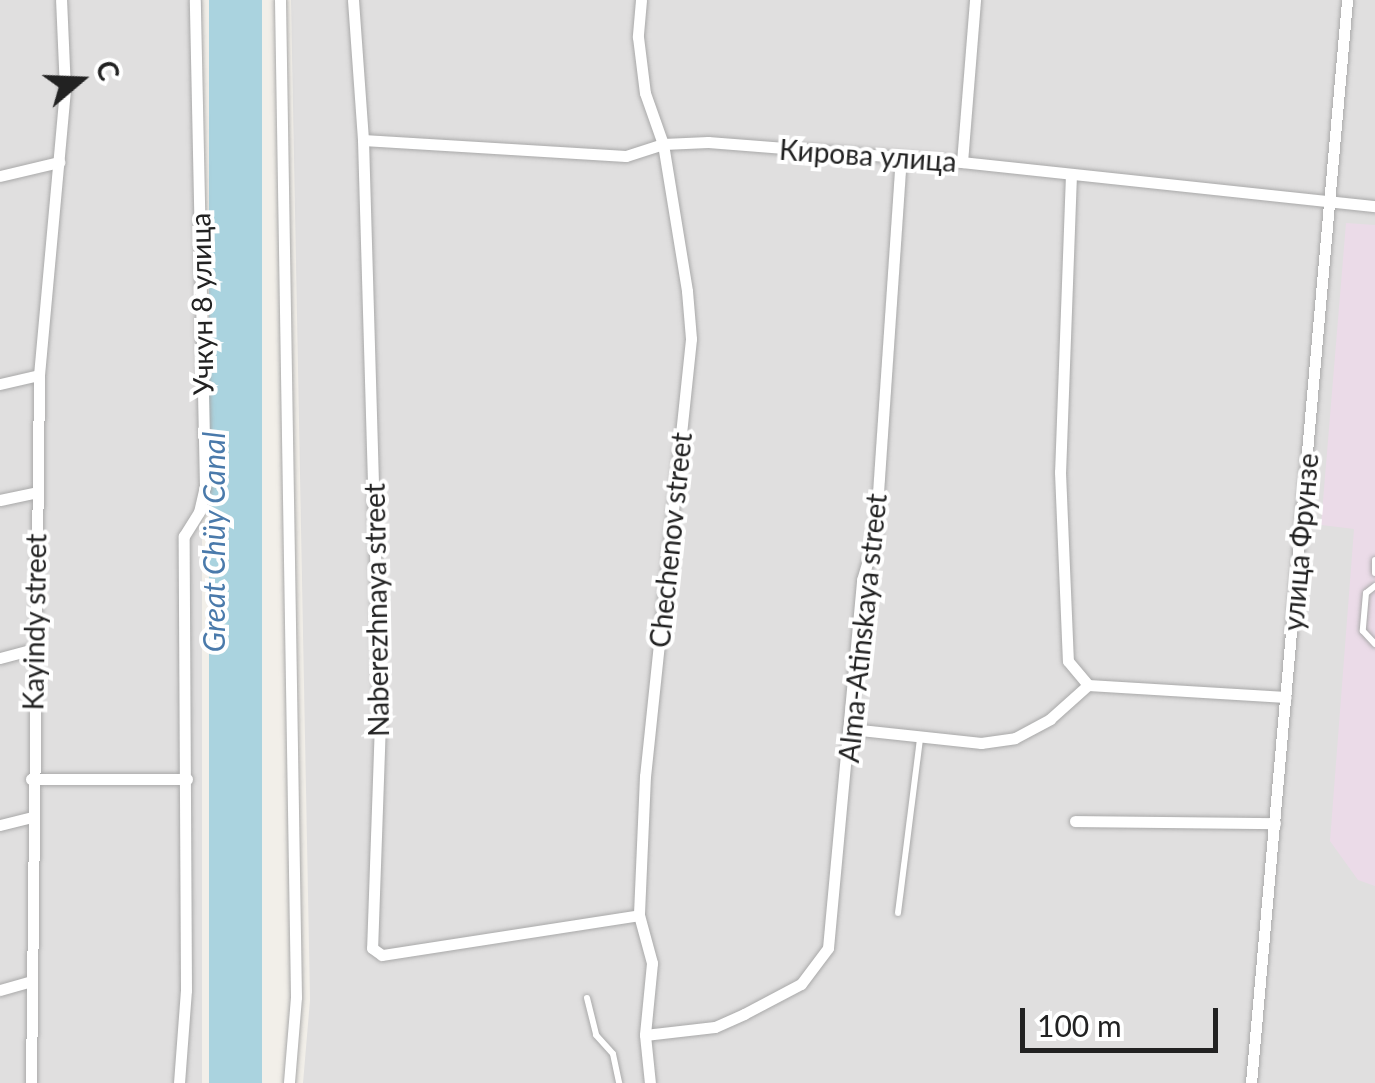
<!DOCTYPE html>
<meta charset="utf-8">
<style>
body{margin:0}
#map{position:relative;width:1375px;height:1083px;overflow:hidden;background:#f2efe9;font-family:Lato,sans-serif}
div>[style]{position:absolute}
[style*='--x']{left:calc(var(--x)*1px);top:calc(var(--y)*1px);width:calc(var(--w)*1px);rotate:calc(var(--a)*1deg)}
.residential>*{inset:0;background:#e0dfdf;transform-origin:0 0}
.industrial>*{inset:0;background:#ebdbe8}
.water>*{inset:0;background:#aad3df;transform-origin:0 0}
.roads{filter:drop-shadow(0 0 2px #a9a9a9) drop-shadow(0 0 2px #a9a9a9)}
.lane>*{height:6px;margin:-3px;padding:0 3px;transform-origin:3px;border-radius:3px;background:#fff}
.street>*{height:11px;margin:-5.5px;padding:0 5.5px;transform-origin:5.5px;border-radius:5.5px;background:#fff}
span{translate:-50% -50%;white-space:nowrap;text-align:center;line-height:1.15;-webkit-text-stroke:8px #fff;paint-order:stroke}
.street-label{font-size:28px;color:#222}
.water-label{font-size:30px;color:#4a7aab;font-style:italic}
.north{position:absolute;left:30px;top:30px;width:100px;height:100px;-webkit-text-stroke:8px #fff;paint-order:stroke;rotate:71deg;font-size:28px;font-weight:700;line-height:40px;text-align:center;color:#222}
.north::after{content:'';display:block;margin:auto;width:35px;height:45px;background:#222;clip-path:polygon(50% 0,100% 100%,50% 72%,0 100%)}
.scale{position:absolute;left:1020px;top:1008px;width:198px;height:45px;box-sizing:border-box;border:5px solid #222;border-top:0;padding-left:12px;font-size:30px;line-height:35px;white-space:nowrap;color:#222;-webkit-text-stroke:8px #fff;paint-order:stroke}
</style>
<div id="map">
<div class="residential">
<div style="left:0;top:0;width:202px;height:1083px"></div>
<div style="clip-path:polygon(291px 0,1375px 0,1375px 1083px,303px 1083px,310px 1000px)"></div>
</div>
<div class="industrial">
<div style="clip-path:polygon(1346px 223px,1375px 225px,1375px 886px,1358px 880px,1330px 841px,1354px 529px,1321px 525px)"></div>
</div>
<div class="water">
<div style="left:209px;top:0;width:53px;height:1083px"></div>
</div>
<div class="roads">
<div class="lane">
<div style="--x:1375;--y:560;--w:13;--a:90"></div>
<div style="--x:1375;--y:586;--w:11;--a:142"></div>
<div style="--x:1366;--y:593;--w:38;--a:95"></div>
<div style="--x:1363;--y:631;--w:18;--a:47"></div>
<div style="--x:898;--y:913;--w:176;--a:-82.8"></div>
<div style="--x:587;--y:998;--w:38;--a:76"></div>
<div style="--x:596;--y:1035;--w:25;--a:48"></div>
<div style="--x:613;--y:1054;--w:30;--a:78"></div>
</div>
<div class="street">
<div style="--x:280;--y:0;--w:997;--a:89.08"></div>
<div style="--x:296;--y:997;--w:86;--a:94.7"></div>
<div style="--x:353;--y:0;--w:140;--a:85.9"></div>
<div style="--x:363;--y:140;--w:582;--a:88.33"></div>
<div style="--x:380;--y:722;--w:226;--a:92"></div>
<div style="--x:372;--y:948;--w:12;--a:35"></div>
<div style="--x:382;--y:955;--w:260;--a:-8.8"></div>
<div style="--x:641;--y:0;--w:37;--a:95"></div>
<div style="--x:638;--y:37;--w:56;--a:82.9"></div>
<div style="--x:645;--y:93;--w:54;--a:70.6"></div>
<div style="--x:663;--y:144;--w:149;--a:80.7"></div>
<div style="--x:687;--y:291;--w:48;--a:85.2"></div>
<div style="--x:691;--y:339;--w:439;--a:96"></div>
<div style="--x:645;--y:776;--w:139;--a:92.5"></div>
<div style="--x:639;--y:915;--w:50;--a:74.8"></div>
<div style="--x:652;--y:963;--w:72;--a:95.6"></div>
<div style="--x:645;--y:1035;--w:48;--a:84.1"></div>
<div style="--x:363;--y:140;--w:263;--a:3.5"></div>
<div style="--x:626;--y:156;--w:39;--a:-18"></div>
<div style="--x:663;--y:144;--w:45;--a:-2.5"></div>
<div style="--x:708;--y:142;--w:255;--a:4.5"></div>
<div style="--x:962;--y:162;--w:415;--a:6.1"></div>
<div style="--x:962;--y:162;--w:163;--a:-85.4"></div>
<div style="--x:1071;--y:174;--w:298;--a:92.1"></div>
<div style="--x:1060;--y:472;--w:189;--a:87.6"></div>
<div style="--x:1068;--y:661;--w:31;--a:50"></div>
<div style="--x:0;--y:176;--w:61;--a:-13.3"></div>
<div style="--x:0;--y:384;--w:40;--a:-13"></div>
<div style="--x:0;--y:500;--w:38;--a:-12"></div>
<div style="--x:0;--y:658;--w:34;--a:-15"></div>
<div style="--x:851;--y:729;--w:131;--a:6.1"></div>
<div style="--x:981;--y:743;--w:34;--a:-8"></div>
<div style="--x:1015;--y:738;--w:40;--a:-28"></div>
<div style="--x:1050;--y:719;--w:51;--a:-41.8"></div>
<div style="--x:1088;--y:685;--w:198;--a:3.5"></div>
<div style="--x:31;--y:779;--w:156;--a:0"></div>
<div style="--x:1075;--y:821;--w:200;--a:0.6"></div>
<div style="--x:0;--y:825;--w:32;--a:-14"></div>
<div style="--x:0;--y:990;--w:32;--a:-16"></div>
<div style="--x:645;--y:1035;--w:70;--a:-6.5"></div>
<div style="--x:715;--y:1027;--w:32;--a:-24"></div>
<div style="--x:744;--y:1014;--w:64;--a:-27.8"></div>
<div style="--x:801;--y:984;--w:45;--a:-53.1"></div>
<div style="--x:828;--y:948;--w:370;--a:-84.7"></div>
<div style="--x:862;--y:580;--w:45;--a:-73.2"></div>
<div style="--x:875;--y:537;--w:381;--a:-86.1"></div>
<div style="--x:31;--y:1083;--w:708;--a:-89.35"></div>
<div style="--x:39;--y:375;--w:286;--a:-84.8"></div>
<div style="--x:65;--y:90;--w:90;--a:-92.5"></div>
<div style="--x:179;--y:1083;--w:93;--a:-85.7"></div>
<div style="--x:186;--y:990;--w:454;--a:-90.3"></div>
<div style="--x:184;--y:536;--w:28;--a:-58"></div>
<div style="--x:199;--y:512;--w:26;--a:-77"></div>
<div style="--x:205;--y:487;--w:487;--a:-91.2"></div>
<div style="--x:1251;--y:1083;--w:1087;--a:-84.93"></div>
</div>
</div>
<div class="street-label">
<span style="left:868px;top:155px;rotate:4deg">Кирова улица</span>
<span style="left:201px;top:304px;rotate:-91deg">Учкун 8 улица</span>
<span style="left:670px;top:540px;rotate:-84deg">Chechenov street</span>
<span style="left:1300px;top:542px;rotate:-85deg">улица Фрунзе</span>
<span style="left:376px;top:610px;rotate:-91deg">Naberezhnaya street</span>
<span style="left:34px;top:622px;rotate:-89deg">Kayindy street</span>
<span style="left:862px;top:628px;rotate:-84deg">Alma-Atinskaya street</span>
</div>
<div class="water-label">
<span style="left:213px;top:542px;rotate:-90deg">Great Chüy Canal</span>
</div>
<div class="north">С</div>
<div class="scale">100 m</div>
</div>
